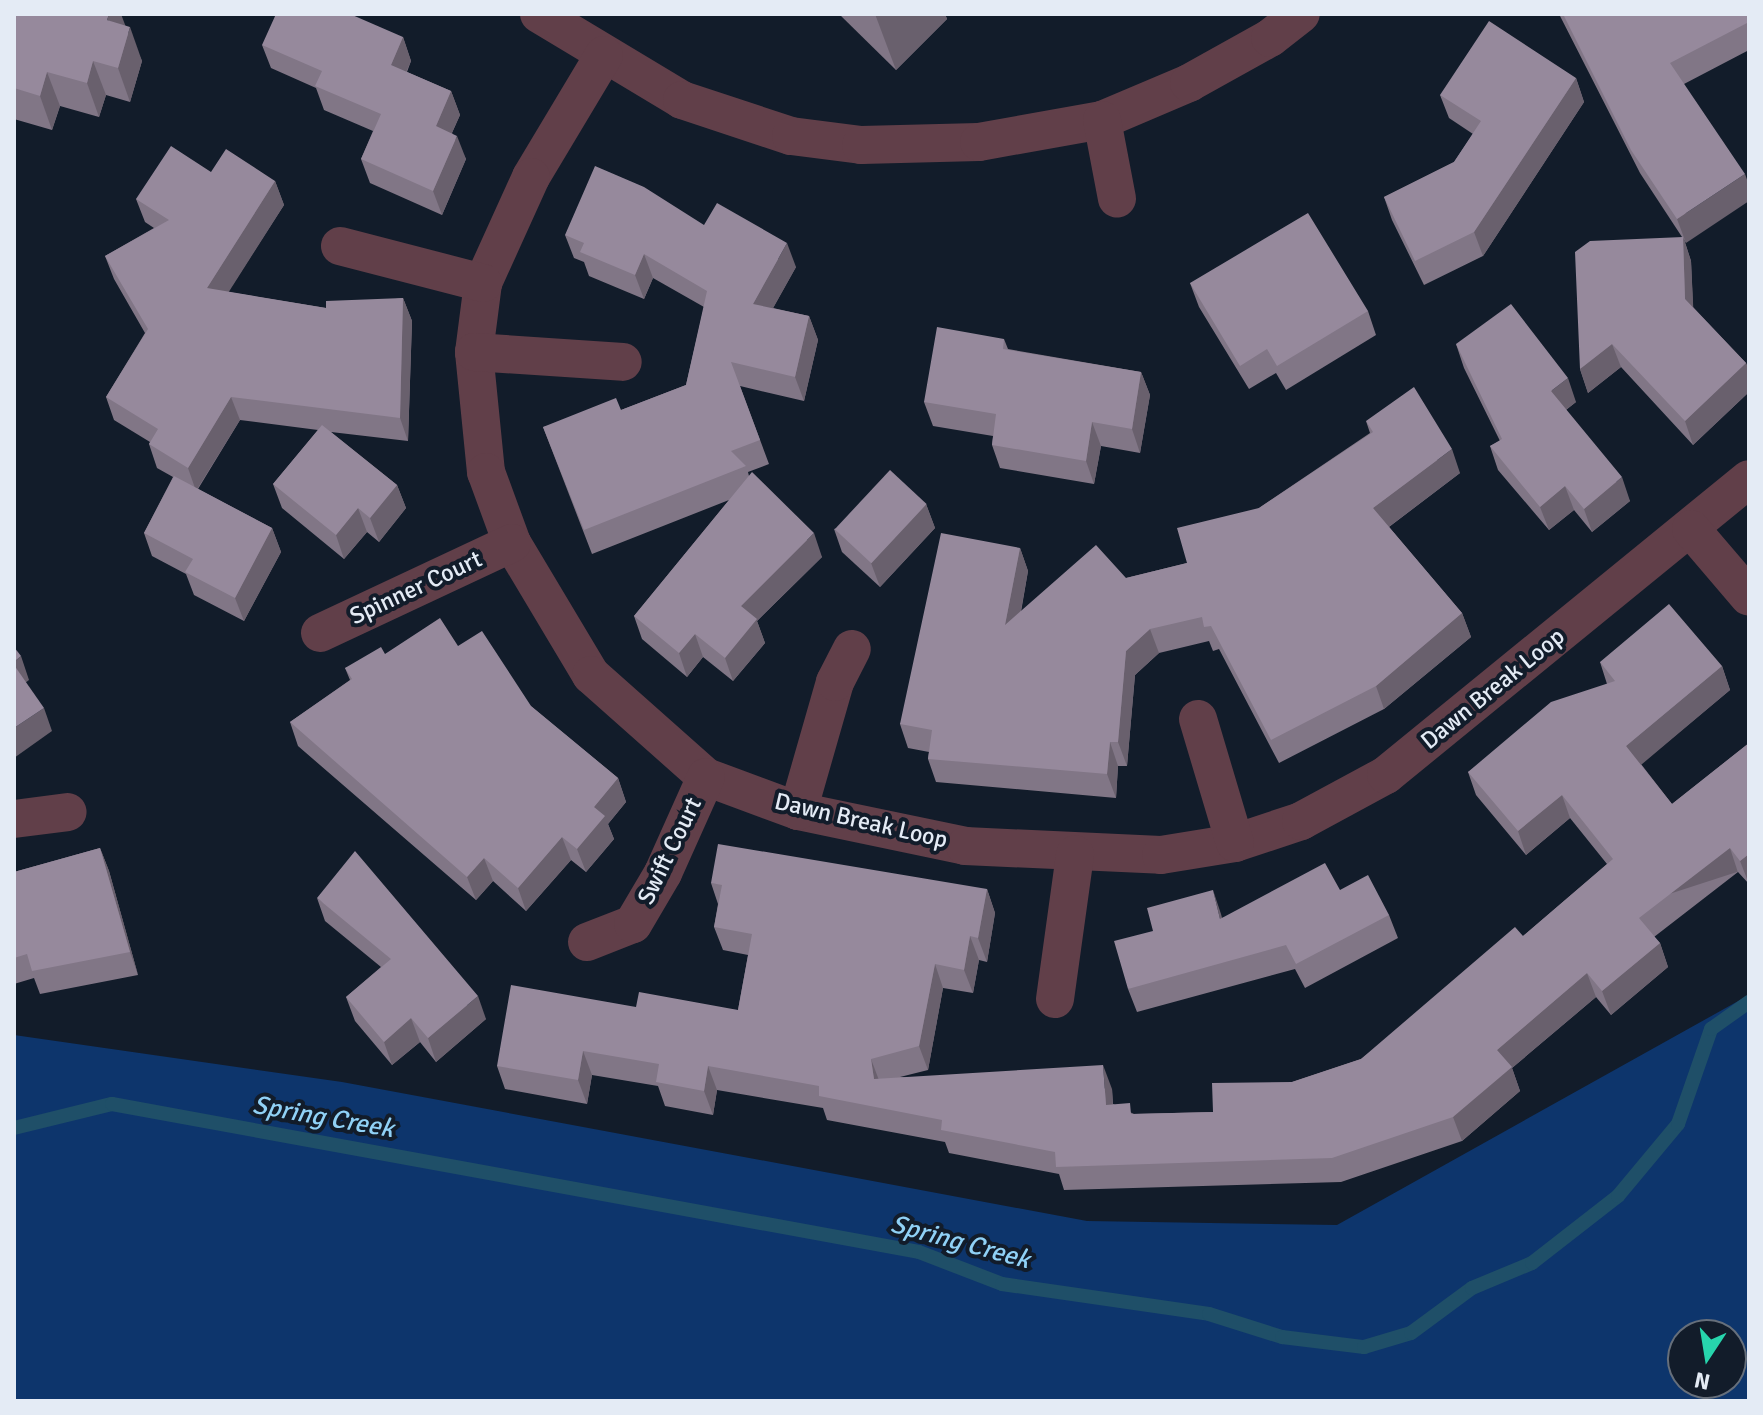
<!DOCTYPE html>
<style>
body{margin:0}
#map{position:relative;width:1763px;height:1415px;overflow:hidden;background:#121c2a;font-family:Signika,sans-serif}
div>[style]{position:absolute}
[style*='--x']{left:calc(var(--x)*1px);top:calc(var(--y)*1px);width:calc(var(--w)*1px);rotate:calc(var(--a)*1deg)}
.green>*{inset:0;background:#0d356c}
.stream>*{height:14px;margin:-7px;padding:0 7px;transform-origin:7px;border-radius:7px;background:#1f4f68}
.minor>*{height:38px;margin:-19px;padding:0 19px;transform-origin:19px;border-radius:19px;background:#613f49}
.wall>*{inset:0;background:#817686}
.shaded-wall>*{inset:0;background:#69606d;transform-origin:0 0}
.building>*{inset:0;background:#96899c;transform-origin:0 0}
span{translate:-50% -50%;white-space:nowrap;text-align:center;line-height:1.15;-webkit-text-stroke:8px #121c2a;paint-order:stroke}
.street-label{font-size:24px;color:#e4ebf5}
.water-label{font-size:26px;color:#90d1f6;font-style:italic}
.frame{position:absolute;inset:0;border:16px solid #e4ebf5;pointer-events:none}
.north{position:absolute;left:1667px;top:1319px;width:80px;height:80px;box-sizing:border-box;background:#121c2a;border:2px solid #666f7b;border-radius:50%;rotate:192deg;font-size:22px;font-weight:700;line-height:32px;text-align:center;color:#e4ebf5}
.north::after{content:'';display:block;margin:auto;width:28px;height:36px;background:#27d5ad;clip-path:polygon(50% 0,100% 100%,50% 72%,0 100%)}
</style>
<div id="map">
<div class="green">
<div style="clip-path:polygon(evenodd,1749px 995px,1749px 1401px,14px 1401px,14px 1035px,342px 1082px,1087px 1221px,1337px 1225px,1749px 995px,1683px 1335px,1731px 1335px,1731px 1383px,1683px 1383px,1683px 1335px)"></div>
</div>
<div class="stream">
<div style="--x:14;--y:1128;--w:101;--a:-13.8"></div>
<div style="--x:112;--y:1104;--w:820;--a:10.39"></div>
<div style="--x:919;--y:1252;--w:89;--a:21.1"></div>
<div style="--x:1002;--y:1284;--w:209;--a:8.2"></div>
<div style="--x:1209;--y:1314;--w:77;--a:17.5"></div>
<div style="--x:1282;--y:1337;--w:83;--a:7"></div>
<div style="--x:1364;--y:1347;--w:49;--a:-16.6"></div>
<div style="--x:1411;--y:1333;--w:76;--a:-36.4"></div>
<div style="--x:1472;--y:1288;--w:65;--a:-22.6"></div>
<div style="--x:1532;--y:1263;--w:109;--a:-37.9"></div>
<div style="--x:1618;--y:1196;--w:94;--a:-50.2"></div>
<div style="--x:1678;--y:1124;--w:101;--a:-70.8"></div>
<div style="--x:1711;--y:1029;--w:47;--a:-35.4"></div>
</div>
<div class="minor">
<div style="--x:539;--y:14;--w:167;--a:31"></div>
<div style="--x:682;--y:100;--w:115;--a:18.3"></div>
<div style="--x:791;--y:136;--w:71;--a:7.3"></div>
<div style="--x:861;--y:145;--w:118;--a:-1.5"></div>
<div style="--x:979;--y:142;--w:125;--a:-10.1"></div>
<div style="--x:1102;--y:120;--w:95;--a:-23"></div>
<div style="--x:1189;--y:83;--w:93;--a:-29.1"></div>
<div style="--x:1270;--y:38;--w:39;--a:-38"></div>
<div style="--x:604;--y:55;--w:142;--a:120.9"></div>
<div style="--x:531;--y:177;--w:116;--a:114.4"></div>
<div style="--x:483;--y:283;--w:70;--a:97.4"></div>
<div style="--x:474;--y:352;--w:121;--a:84.3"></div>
<div style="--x:486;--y:472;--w:76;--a:69.9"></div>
<div style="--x:512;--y:543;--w:154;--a:59.1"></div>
<div style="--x:591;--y:675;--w:154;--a:41.6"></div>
<div style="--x:706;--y:777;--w:98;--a:20.3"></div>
<div style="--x:798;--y:811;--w:171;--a:11.8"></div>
<div style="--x:965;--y:846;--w:196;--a:2.6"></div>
<div style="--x:1161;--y:855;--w:75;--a:-9.2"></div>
<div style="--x:1235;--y:843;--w:70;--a:-18.4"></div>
<div style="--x:1301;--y:821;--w:97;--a:-28.4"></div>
<div style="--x:1386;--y:775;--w:468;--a:-39.2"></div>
<div style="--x:1102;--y:120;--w:80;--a:79.2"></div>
<div style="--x:340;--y:246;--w:148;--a:14.5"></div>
<div style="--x:474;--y:352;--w:149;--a:3.8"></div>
<div style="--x:1691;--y:529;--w:89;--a:49.5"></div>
<div style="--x:320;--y:633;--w:212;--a:-25.1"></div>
<div style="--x:1198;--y:719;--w:129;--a:73.4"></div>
<div style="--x:798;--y:811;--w:134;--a:-74"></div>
<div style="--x:835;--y:682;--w:37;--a:-63"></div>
<div style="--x:14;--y:819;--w:54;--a:-7.4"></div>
<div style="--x:587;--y:942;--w:49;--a:-21.4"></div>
<div style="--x:633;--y:924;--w:59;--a:-59.5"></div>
<div style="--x:663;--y:873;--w:105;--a:-65.9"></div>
<div style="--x:1055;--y:999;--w:146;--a:-82.1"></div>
</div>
<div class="wall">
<div style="clip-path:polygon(14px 14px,125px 26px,142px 61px,130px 102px,106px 95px,99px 117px,60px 106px,52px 130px,14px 119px)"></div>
<div style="clip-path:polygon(839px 14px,945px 14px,947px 19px,896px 70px)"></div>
<div style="clip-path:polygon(1559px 14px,1652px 14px,1653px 15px,1749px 14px,1749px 50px,1684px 84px,1686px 243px,1684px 239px,1691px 261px,1693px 307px,1746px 363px,1749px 372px,1749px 392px,1693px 445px,1621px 367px,1588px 393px,1580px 369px,1682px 237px,1640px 173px)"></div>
<div style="clip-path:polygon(403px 37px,411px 61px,407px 72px,451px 91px,460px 115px,452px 133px,466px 159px,442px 215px,370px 183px,361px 159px,373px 131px,324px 110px,316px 88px,271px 68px,262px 45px)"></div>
<div style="clip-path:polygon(1576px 78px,1584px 102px,1483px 256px,1424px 285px,1392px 220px,1384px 197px,1454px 162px,1473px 134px,1449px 118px,1440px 95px)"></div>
<div style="clip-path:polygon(211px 172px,275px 181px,284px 205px,228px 292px,326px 308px,403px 298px,412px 321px,408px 441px,331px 432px,397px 485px,406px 508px,379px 542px,367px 532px,344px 559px,282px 508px,273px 484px,318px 430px,240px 420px,198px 489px,272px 528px,281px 552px,244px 621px,194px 595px,186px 574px,152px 556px,144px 533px,173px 477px,157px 468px,149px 444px,150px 442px,114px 420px,106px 397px,145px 333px,114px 279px,105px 256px,154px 228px,145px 222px,136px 199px)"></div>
<div style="clip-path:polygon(704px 225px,796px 267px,773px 308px,809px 316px,818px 340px,804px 401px,740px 386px,769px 464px,748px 472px,749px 476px,822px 557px,757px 621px,765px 643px,733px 681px,703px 657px,687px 677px,642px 639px,634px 616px,729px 500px,592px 554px,543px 427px,621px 410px,686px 385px,704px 307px,653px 278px,644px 299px,589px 276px,584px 262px,574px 258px,565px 235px)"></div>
<div style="clip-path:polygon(1190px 283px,1368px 311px,1376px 335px,1286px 390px,1276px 373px,1249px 389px,1199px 307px)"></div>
<div style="clip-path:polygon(1004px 339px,1008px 349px,1141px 372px,1150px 395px,1140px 453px,1101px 446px,1094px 484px,1000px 468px,992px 445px,993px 436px,933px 426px,924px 402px)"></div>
<div style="clip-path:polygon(1456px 344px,1576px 402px,1566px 410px,1630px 501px,1592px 532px,1574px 510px,1549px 530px,1498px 470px,1490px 446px,1500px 441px,1464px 368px)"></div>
<div style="clip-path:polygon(1366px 421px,1460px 473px,1389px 527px,1462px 613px,1471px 637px,1384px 709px,1279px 763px,1219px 649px,1213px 651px,1209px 641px,1159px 653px,1135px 675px,1127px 766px,1118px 766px,1116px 798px,936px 782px,928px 759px,929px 752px,908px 748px,900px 724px,1020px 548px,1028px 571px,1021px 612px,1126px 578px,1187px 563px,1259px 508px,1370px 433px)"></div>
<div style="clip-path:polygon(926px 504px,935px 528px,880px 587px,842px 552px,834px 529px)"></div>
<div style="clip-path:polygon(458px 646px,618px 778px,626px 802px,608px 824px,614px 839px,586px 872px,571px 860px,526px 911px,493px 881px,476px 900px,298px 746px,290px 722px,350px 680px,345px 668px,385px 654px)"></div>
<div style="clip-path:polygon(1600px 662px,1722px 666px,1730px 690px,1641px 764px,1672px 804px,1749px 743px,1749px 884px,1738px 872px,1654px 937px,1660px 943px,1668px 967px,1611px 1015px,1596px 997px,1512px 1068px,1520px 1091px,1462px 1141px,1341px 1182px,1064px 1190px,1059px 1174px,949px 1153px,945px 1142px,827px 1120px,823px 1108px,717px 1090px,713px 1115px,665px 1106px,658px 1086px,592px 1075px,587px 1104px,505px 1089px,497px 1066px,636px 1007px,738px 1010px,748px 955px,723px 950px,714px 927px,718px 904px,711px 883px,987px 889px,995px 913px,987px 962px,979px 960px,973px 993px,943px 988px,928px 1070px,900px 1077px,1112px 1089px,1113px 1104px,1134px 1114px,1213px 1112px,1292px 1082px,1361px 1059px,1523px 936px,1607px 864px,1570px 818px,1526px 855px,1476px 795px,1468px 772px,1607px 684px)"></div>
<div style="clip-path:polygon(100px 848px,109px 871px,138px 975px,40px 994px,34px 978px,14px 984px,14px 872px)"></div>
<div style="clip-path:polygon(1340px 890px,1389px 915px,1398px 938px,1305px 988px,1295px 969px,1137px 1012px,1128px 989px,1222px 918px)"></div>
<div style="clip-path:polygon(317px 898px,486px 1019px,436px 1062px,420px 1042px,392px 1065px,355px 1021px,346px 997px,381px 967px,325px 921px)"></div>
</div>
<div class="shaded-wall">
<div style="clip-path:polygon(109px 14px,121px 14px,127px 30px,107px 20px)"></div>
<div style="clip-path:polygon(875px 14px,945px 14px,947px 19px,896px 70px)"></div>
<div style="clip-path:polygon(130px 27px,142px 61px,130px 102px,118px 68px)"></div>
<div style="clip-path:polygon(403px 37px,411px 61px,399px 88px,391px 65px)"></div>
<div style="clip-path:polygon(93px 61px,106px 95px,99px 117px,87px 83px)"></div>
<div style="clip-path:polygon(47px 72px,60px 106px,52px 130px,40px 96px)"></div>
<div style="clip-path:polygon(1576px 78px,1584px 102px,1483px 256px,1474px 232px)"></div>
<div style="clip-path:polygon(451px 91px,460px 115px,444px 150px,436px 126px)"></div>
<div style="clip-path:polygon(457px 136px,466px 159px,442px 215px,433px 191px)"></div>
<div style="clip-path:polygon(1745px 174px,1749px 185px,1749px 201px,1686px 243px,1677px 219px)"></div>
<div style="clip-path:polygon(275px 181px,284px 205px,216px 312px,207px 288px)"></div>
<div style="clip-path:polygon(1683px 237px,1691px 261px,1694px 323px,1685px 299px)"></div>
<div style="clip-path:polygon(787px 243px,796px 267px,762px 328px,753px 304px)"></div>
<div style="clip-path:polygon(644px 254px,653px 278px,644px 299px,635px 275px)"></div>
<div style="clip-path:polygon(403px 298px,412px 321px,408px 441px,400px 418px)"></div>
<div style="clip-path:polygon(809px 316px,818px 340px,804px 401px,795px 377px)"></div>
<div style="clip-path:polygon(1612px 344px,1621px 367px,1588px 393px,1580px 369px)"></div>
<div style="clip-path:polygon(1746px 363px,1749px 372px,1749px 392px,1693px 445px,1685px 421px)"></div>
<div style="clip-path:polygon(1141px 372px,1150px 395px,1140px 453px,1132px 429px)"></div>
<div style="clip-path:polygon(1568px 378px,1576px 402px,1559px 415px,1551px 391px)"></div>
<div style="clip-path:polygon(231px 397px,240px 420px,196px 491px,188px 468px)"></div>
<div style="clip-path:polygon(1092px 422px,1101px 446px,1094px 484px,1086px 461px)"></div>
<div style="clip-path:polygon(1452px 449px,1460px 473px,1382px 532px,1373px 508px)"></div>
<div style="clip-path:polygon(1622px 477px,1630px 501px,1592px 532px,1584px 509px)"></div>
<div style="clip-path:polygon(397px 485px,406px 508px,379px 542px,370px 518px)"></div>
<div style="clip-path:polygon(1565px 486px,1574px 510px,1549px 530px,1540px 507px)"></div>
<div style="clip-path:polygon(926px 504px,935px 528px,880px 587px,871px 563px)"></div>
<div style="clip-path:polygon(358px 508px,367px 532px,344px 559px,336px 535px)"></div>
<div style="clip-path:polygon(272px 528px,281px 552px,244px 621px,235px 598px)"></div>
<div style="clip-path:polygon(814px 533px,822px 557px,757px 621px,765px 643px,733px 681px,725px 658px,741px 606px)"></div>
<div style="clip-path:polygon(1020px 548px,1028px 571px,1014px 649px,1005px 625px)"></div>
<div style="clip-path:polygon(1462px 613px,1471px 637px,1384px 709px,1376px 686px)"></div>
<div style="clip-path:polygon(1150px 629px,1159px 653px,1135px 675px,1127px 766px,1118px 742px,1126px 651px)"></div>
<div style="clip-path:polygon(695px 634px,703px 657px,687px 677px,679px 653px)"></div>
<div style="clip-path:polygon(21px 656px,29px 680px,21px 686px,14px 667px,14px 662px)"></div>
<div style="clip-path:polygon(1722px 666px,1730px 690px,1635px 770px,1626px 746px)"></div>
<div style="clip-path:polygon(44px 708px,52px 731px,14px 758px,14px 728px)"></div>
<div style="clip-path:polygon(1110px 742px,1118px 766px,1116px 798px,1107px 774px)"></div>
<div style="clip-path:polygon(618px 778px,626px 802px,608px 824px,614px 839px,586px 872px,577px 849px,594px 807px)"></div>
<div style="clip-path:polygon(1562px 795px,1570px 818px,1526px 855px,1518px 831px)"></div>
<div style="clip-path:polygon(562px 837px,571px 860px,526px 911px,518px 888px)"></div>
<div style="clip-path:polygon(100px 848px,109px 871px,138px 975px,130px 952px)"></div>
<div style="left:1730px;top:848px;width:25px;height:115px;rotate:72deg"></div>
<div style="clip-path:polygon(1749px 854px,1749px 884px,1740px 861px)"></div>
<div style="clip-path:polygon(484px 858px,493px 881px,476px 900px,467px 877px)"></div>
<div style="clip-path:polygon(987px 889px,995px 913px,987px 962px,978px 938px)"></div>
<div style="clip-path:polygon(1213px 890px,1221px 914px,1229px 943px,1220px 919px)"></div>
<div style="clip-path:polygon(970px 936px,979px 960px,973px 993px,964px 970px)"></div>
<div style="clip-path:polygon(1660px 943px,1668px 967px,1611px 1015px,1602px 991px)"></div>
<div style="clip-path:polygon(935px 964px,943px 988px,928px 1070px,919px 1046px)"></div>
<div style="clip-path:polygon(1587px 973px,1596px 997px,1512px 1068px,1520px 1091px,1462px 1141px,1453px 1117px,1497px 1050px)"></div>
<div style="clip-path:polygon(478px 996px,486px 1019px,436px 1062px,428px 1038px)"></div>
<div style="clip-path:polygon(411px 1018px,420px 1042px,392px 1065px,384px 1042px)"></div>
<div style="clip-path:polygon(583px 1051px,592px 1075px,587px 1104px,578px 1080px)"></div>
<div style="clip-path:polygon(871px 1059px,880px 1083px,874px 1079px)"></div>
<div style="clip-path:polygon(1103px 1065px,1112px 1089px,1114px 1128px,1106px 1105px)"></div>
<div style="clip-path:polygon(708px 1066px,717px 1090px,713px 1115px,704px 1091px)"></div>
</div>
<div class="building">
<div style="clip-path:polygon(14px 14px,109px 14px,107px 20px,130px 27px,118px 68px,93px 61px,87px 83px,47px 72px,40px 96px,14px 88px)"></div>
<div style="clip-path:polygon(276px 14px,350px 14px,403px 37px,391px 65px,451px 91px,436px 126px,457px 136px,433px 191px,361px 159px,381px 114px,315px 86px,322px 71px,262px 45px)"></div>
<div style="clip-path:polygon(1563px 14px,1652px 14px,1653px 15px,1749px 14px,1749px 22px,1670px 63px,1745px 174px,1677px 219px,1631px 150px)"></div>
<div style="clip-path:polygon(1489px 21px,1576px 78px,1474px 232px,1415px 261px,1384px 197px,1454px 162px,1481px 121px,1440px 95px)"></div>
<div style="clip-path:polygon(171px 146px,211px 172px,226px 149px,275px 181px,207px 288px,326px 308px,326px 301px,403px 298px,400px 418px,231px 397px,188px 468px,149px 444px,158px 429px,106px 397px,148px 329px,105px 256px,169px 220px,136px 199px)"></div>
<div style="clip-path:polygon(595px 166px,644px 187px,704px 225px,717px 203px,787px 243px,753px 304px,809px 316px,795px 377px,731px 362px,760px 440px,731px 451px,746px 466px,584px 530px,543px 427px,616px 398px,621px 410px,686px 385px,707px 291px,644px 254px,635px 275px,580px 252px,584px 243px,565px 235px)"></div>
<div style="clip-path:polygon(1308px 213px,1368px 311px,1277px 366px,1267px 349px,1240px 366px,1190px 283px)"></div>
<div style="clip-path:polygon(1683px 237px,1685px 299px,1746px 363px,1685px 421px,1612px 344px,1580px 369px,1575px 252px,1590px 241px)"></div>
<div style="clip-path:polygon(1511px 304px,1568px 378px,1551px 391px,1622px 477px,1584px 509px,1565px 486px,1540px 507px,1490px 446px,1502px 439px,1456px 344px)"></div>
<div style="clip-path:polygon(937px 327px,1004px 339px,1003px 349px,1141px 372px,1132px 429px,1092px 422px,1086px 461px,992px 445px,996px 414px,924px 402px)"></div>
<div style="clip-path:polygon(1414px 387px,1452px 449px,1373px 508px,1462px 613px,1376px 686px,1271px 740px,1211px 626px,1204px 627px,1202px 617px,1150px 629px,1126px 651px,1118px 742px,1110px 742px,1107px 774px,928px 759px,932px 730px,900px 724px,941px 533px,1020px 548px,1005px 625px,1096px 545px,1126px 578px,1187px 563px,1177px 528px,1259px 508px,1373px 432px,1366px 421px)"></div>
<div style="clip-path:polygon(322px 425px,397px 485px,370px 518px,358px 508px,336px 535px,273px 484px)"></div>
<div style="left:890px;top:470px;width:50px;height:81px;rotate:43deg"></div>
<div style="clip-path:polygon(752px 472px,814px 533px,741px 606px,757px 619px,725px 658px,695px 634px,679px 653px,634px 616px)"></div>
<div style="clip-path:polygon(174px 476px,272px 528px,235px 598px,185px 572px,193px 559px,144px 533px)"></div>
<div style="clip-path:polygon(1669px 604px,1722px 666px,1626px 746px,1672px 804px,1749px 743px,1749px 854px,1740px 861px,1730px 848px,1639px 918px,1660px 943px,1602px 991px,1587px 973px,1497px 1050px,1512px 1067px,1453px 1117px,1332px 1158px,1056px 1167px,1055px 1152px,941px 1130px,942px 1120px,819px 1096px,819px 1086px,708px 1066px,704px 1091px,656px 1082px,659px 1064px,583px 1051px,578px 1080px,497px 1066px,511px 985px,636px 1007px,639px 992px,738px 1010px,752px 934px,714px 927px,722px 885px,711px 883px,718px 844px,987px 889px,978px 938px,970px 936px,964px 970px,935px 964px,919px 1046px,871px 1059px,874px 1079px,1103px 1065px,1106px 1105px,1130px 1103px,1131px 1114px,1213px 1112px,1212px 1083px,1292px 1082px,1361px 1059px,1515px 927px,1523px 936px,1613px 859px,1562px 795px,1518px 831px,1468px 772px,1551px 702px,1615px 681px,1600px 662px)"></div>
<div style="clip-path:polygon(440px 618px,458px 646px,482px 631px,531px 706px,618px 778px,594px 807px,605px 816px,577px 849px,562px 837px,518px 888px,484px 858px,467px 877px,290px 722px,352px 679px,345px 668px,381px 647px,385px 654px)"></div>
<div style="clip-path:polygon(14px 647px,21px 656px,14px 662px)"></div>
<div style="clip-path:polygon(14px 665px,44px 708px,14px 728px)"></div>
<div style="clip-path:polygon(100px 848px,130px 952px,32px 971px,27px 954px,14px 958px,14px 872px)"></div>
<div style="clip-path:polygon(355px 851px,478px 996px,428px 1038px,411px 1018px,384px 1042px,346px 997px,391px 959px,317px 898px)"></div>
<div style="clip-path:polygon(1325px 863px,1340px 890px,1368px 875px,1389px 915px,1296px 964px,1286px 945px,1128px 989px,1114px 941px,1153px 931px,1147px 908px,1213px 890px,1220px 919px)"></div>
</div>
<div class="street-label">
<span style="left:416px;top:588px;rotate:-25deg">Spinner Court</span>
<span style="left:1493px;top:689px;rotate:-39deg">Dawn Break Loop</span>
<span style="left:861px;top:821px;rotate:13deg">Dawn Break Loop</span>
<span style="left:670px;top:851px;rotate:-64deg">Swift Court</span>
</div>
<div class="water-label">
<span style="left:323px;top:1118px;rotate:10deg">Spring Creek</span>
<span style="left:960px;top:1243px;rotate:15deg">Spring Creek</span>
</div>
<div class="frame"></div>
<div class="north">N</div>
</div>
